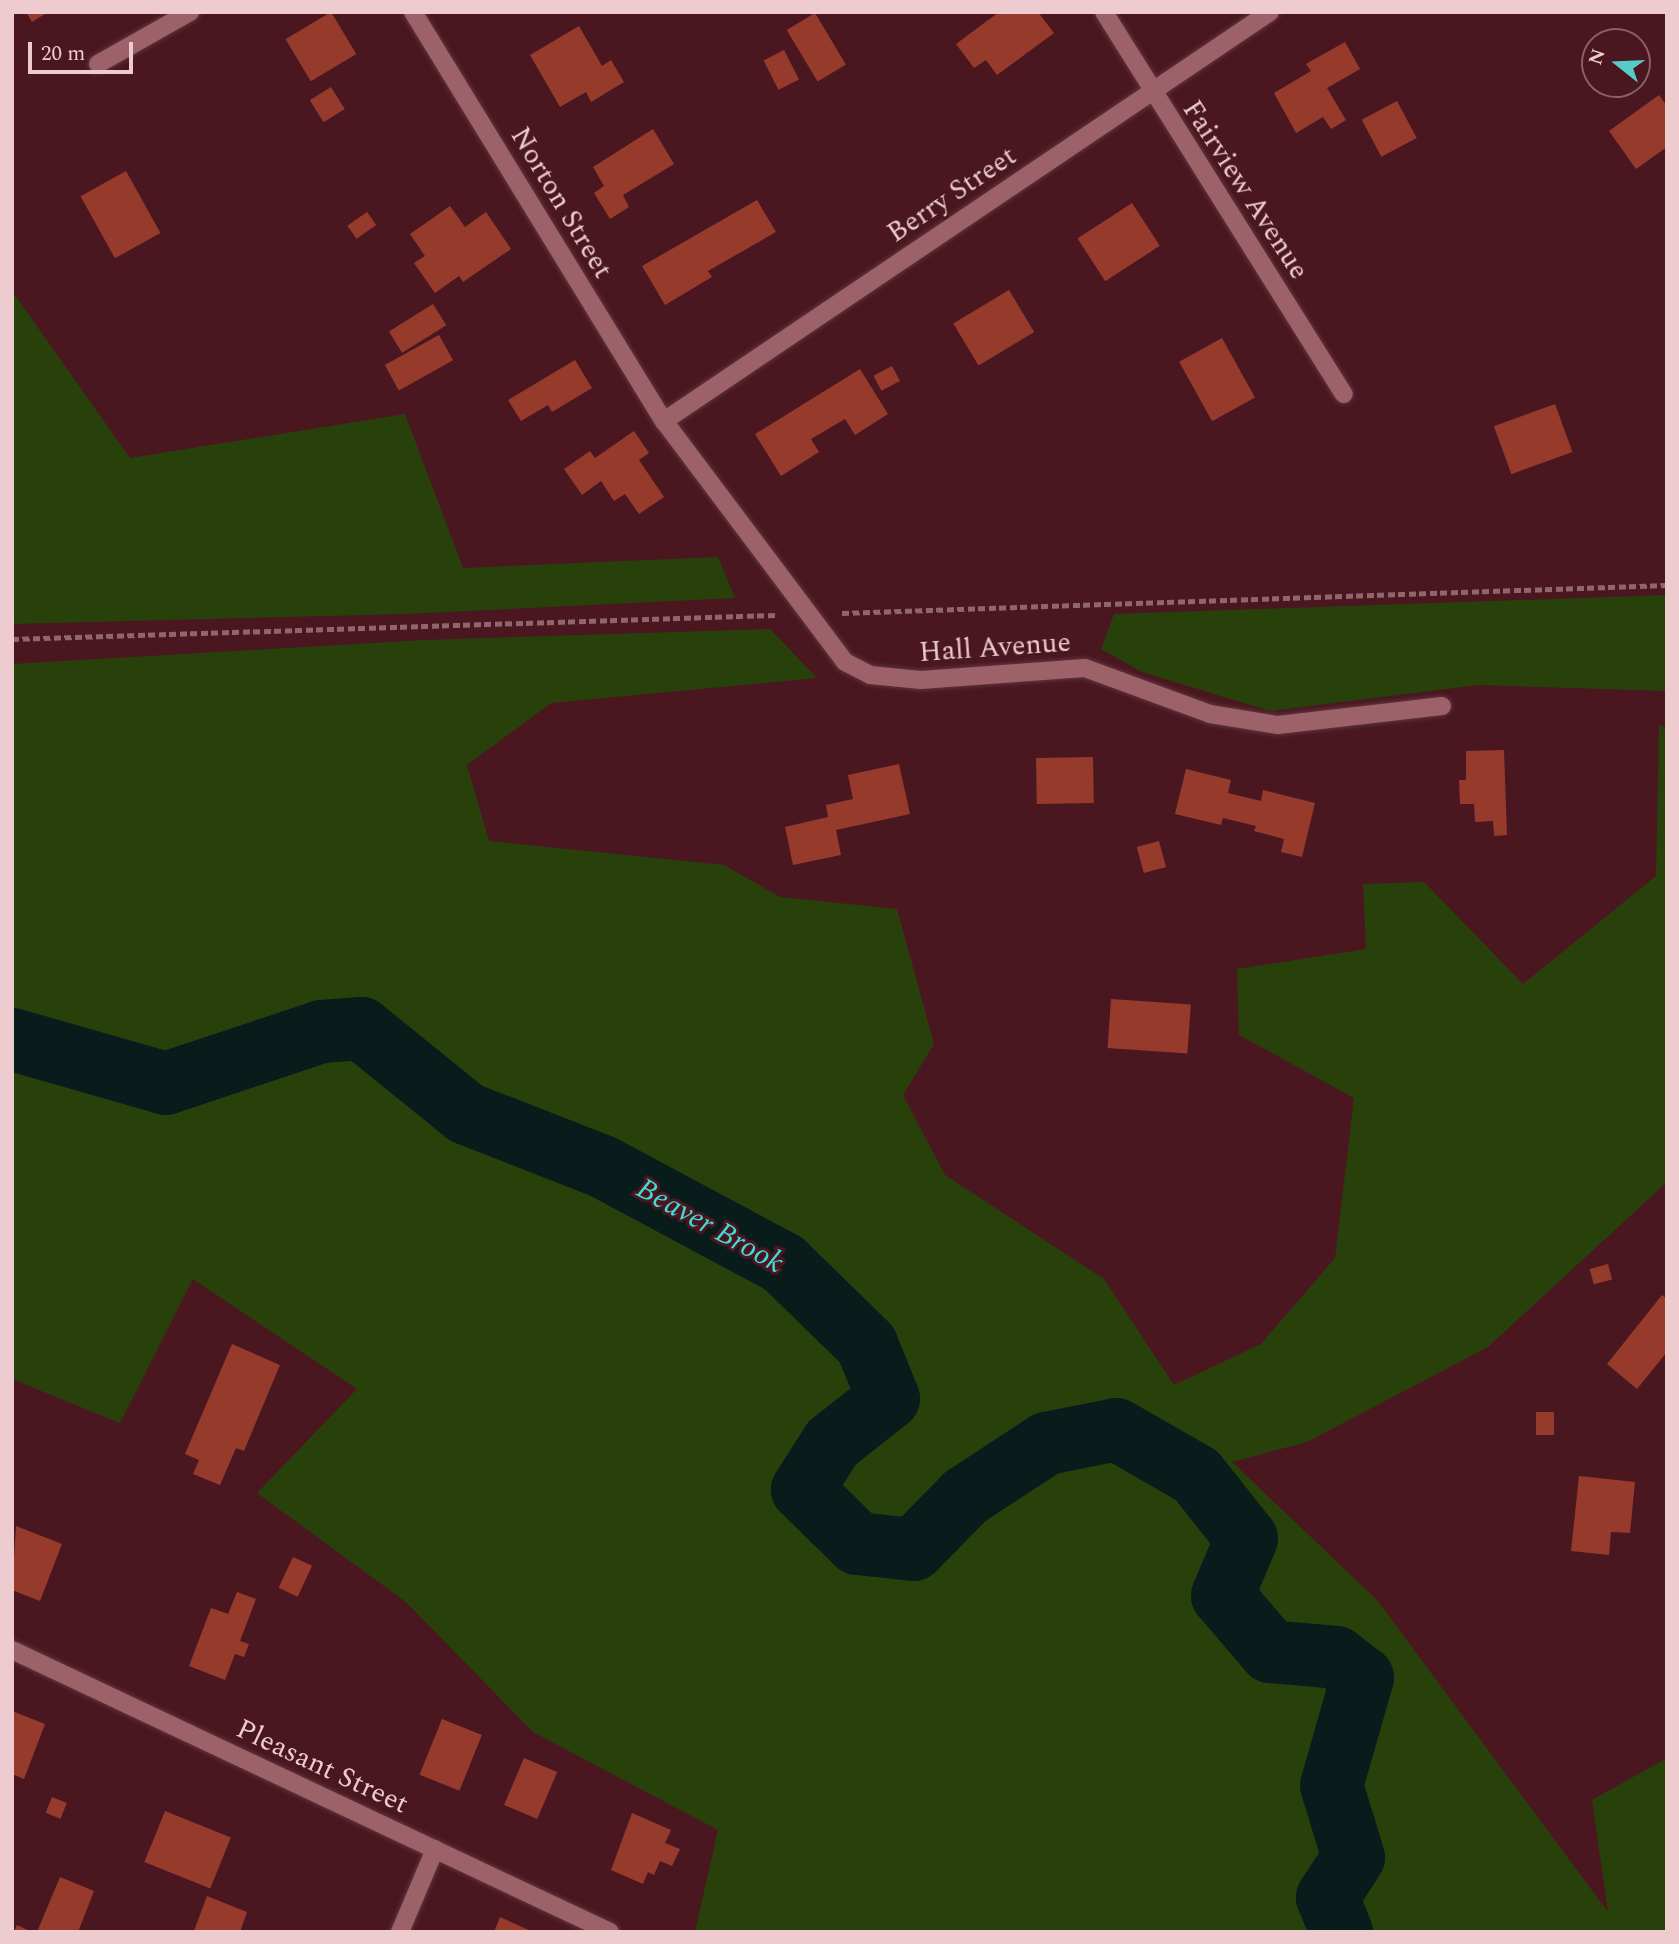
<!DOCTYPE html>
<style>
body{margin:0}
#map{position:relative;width:1679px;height:1944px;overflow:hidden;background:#4a1721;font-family:Spectral,serif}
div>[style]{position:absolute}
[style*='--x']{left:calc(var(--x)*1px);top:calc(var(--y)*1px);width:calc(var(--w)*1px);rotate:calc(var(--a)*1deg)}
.green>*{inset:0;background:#28410b}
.river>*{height:63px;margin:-31.5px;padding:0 31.5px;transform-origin:31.5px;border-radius:31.5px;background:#091c1c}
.building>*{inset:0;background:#963b2c;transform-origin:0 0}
.path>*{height:4.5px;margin-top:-2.25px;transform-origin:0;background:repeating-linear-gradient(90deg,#90656c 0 7px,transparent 0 10.5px)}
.roads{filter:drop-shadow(0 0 2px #5f353d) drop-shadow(0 0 2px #5f353d)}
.minor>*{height:18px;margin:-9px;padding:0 9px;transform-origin:9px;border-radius:9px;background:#9d6169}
span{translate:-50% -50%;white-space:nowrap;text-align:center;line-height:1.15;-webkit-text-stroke:6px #4a1721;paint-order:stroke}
.street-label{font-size:28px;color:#edcbce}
.water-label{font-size:30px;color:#42dbd6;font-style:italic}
.frame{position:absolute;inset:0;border:14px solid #edcbce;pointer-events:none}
.north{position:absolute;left:1581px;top:28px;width:70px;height:70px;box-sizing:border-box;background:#4a1721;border:2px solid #8b5f66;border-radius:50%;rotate:288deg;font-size:19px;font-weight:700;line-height:28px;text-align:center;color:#edcbce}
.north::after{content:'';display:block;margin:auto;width:24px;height:32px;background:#54cdc8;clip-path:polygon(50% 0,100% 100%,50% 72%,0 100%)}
.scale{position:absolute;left:28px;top:42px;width:105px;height:32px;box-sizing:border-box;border:4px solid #edcbce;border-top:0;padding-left:9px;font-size:21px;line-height:24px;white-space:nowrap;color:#edcbce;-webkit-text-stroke:5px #4a1721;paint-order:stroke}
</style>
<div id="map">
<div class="green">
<div style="clip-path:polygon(12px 291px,130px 458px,405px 414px,463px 568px,718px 557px,735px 598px,406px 614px,12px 624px)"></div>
<div style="clip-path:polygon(1667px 595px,1667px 691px,1479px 685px,1270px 711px,1142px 672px,1101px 649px,1114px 614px)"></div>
<div style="clip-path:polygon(770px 629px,817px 678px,551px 703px,467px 765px,489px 841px,724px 865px,780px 897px,897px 909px,934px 1044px,903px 1095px,945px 1175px,1104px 1279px,1174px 1385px,1261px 1344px,1335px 1258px,1354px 1098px,1239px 1035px,1237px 969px,1366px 949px,1363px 884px,1424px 882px,1523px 984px,1656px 876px,1659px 725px,1667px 727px,1667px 1182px,1488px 1347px,1307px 1442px,1232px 1462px,1377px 1600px,1608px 1912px,1592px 1800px,1667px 1758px,1667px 1932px,695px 1932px,718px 1830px,533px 1732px,406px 1602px,257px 1493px,357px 1389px,193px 1279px,120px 1423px,12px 1379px,12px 664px,424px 640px)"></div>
</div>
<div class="river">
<div style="--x:12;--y:1039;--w:159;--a:16"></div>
<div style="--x:165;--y:1083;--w:164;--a:-18.4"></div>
<div style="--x:321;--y:1031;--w:40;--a:-4.3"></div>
<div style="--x:361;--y:1028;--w:135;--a:39"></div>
<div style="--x:466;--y:1113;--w:146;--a:21.3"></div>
<div style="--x:602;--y:1166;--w:205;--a:28.2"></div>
<div style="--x:783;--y:1263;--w:116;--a:44.3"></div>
<div style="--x:866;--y:1344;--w:58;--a:67.8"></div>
<div style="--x:888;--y:1398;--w:71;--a:141.8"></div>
<div style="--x:832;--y:1442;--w:56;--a:122.6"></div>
<div style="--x:802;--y:1489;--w:77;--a:44.5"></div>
<div style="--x:857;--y:1543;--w:56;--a:6.1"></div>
<div style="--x:913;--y:1549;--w:74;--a:-45.5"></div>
<div style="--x:965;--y:1496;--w:97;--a:-33.2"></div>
<div style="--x:1046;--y:1443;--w:71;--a:-11.3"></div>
<div style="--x:1116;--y:1429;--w:92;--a:29.9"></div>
<div style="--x:1196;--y:1475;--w:80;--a:51.6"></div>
<div style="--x:1246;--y:1538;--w:62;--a:112.8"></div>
<div style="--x:1222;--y:1595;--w:74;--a:49.4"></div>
<div style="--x:1270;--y:1651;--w:66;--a:5.2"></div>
<div style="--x:1336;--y:1657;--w:33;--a:38"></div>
<div style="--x:1362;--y:1677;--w:112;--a:106"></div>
<div style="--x:1331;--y:1785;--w:75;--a:73"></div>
<div style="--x:1353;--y:1857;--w:48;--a:123"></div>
<div style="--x:1327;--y:1897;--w:38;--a:68"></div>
</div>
<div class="building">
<div style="clip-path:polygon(26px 12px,48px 12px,32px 22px)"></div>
<div style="left:331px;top:12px;width:49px;height:53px;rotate:59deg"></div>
<div style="clip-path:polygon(999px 12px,1038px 12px,1054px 33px,997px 75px,986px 60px,974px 68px,956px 44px)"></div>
<div style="left:815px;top:13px;width:60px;height:33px;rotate:59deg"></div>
<div style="clip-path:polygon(579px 26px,602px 66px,611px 60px,624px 82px,591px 102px,586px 92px,560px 107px,530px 55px)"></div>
<div style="clip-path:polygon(1345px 42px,1360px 69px,1327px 88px,1346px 120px,1331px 129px,1323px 117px,1296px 133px,1274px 93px,1311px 71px,1306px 64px)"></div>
<div style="left:784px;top:50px;width:33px;height:23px;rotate:63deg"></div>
<div style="left:331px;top:87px;width:26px;height:25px;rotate:58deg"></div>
<div style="clip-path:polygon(1659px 95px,1667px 106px,1667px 147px,1636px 169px,1609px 131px)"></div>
<div style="left:1397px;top:101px;width:42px;height:40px;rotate:62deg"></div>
<div style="clip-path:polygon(653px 129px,674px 164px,623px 195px,629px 207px,610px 219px,594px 193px,604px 186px,593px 167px)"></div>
<div style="left:126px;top:171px;width:71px;height:52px;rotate:61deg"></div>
<div style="clip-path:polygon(757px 200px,776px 232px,708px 271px,712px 277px,665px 305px,642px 266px)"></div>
<div style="left:1132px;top:203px;width:51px;height:65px;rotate:57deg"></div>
<div style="clip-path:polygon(450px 206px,465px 227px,486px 212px,511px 249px,463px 282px,459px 276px,435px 293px,414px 263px,425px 256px,410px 234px)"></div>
<div style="left:367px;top:212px;width:16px;height:24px;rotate:55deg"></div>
<div style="left:1009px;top:290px;width:49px;height:65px;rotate:59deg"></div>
<div style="left:433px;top:304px;width:25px;height:52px;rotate:58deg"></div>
<div style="left:439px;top:335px;width:29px;height:62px;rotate:61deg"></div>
<div style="left:1222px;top:338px;width:68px;height:49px;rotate:61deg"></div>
<div style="clip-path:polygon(575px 360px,592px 388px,552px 412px,548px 405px,521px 421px,508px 400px)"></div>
<div style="left:892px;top:366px;width:17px;height:21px;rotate:62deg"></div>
<div style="clip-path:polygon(860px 369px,888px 414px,855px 435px,845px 419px,811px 439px,819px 452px,781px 476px,755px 434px)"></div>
<div style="left:1555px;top:404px;width:51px;height:65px;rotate:70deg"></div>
<div style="clip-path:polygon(634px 431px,649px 453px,639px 460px,664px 497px,639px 514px,625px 494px,614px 501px,601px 481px,582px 495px,564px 469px,590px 451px,595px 458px)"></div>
<div style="clip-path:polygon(1504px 750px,1507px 835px,1494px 836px,1493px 821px,1475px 822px,1474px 804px,1460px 804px,1459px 780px,1466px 780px,1466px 751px)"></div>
<div style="left:1093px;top:757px;width:46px;height:57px;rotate:89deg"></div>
<div style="clip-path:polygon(899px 764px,910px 814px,836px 830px,841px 855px,793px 865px,785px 827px,828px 817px,826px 805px,853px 799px,848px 775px)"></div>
<div style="clip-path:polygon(1186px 769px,1231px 780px,1228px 793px,1261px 801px,1263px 790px,1315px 803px,1302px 857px,1281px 852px,1284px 839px,1254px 831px,1256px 826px,1223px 818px,1221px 825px,1175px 814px)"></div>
<div style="left:1159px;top:841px;width:27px;height:23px;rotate:75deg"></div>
<div style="left:1111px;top:999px;width:80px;height:49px;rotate:4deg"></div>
<div style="left:1608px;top:1264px;width:16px;height:19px;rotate:75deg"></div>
<div style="clip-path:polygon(1662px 1295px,1667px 1299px,1667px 1352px,1637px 1389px,1607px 1364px)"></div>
<div style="clip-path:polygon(232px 1344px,280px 1365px,244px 1451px,236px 1448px,220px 1485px,193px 1474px,199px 1460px,185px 1454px)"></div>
<div style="left:1536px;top:1412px;width:18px;height:23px"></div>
<div style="clip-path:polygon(1579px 1476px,1635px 1482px,1630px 1533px,1611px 1532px,1609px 1555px,1571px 1551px)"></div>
<div style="clip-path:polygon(16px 1526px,62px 1544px,40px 1601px,12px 1590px)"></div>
<div style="left:293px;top:1557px;width:21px;height:34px;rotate:25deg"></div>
<div style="clip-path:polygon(237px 1592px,256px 1599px,240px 1641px,249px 1644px,244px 1657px,235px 1654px,225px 1680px,189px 1666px,211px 1608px,228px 1614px)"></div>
<div style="clip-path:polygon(12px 1711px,45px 1724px,24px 1779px,12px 1774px)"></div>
<div style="left:442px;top:1719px;width:43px;height:60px;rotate:22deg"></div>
<div style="left:524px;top:1758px;width:36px;height:51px;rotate:23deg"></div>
<div style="left:52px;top:1797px;width:16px;height:17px;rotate:22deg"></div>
<div style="left:165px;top:1811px;width:71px;height:55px;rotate:22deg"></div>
<div style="clip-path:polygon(632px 1813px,671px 1830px,665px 1843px,680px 1849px,672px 1866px,660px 1861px,654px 1875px,648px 1872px,643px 1884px,611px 1870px)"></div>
<div style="clip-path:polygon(60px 1877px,94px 1891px,78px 1932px,37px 1932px)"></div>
<div style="clip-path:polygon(207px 1896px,247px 1912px,240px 1932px,194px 1931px)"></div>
<div style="clip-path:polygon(500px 1917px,533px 1932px,494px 1932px)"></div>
<div style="clip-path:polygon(17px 1925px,32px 1932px,14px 1932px)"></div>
</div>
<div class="path">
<div style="--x:842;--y:613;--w:825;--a:-1.94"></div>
<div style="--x:12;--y:639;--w:765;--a:-1.8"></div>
</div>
<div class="roads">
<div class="minor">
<div style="--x:413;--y:12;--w:480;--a:58.5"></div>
<div style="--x:664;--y:421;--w:301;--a:53.1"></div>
<div style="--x:845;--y:662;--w:28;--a:27"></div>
<div style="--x:870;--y:675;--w:51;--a:5.6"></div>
<div style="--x:921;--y:680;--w:164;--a:-4.2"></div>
<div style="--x:1085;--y:668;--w:133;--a:20.2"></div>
<div style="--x:1210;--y:714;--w:69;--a:9.2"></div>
<div style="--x:1278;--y:725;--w:165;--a:-6.6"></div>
<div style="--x:1104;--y:12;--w:451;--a:57.9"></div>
<div style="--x:98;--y:64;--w:106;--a:-29.5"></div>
<div style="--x:664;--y:421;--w:731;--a:-34.02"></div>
<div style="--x:12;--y:1650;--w:661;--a:25.25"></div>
<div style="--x:400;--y:1932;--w:90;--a:-67.1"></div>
</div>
</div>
<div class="street-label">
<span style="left:1245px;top:190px;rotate:57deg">Fairview Avenue</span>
<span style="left:952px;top:195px;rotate:-34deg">Berry Street</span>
<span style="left:561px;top:203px;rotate:59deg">Norton Street</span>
<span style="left:995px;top:648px;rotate:-4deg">Hall Avenue</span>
<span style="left:322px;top:1767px;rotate:25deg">Pleasant Street</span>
</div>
<div class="water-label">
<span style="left:710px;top:1226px;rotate:29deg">Beaver Brook</span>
</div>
<div class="frame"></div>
<div class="north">N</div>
<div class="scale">20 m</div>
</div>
